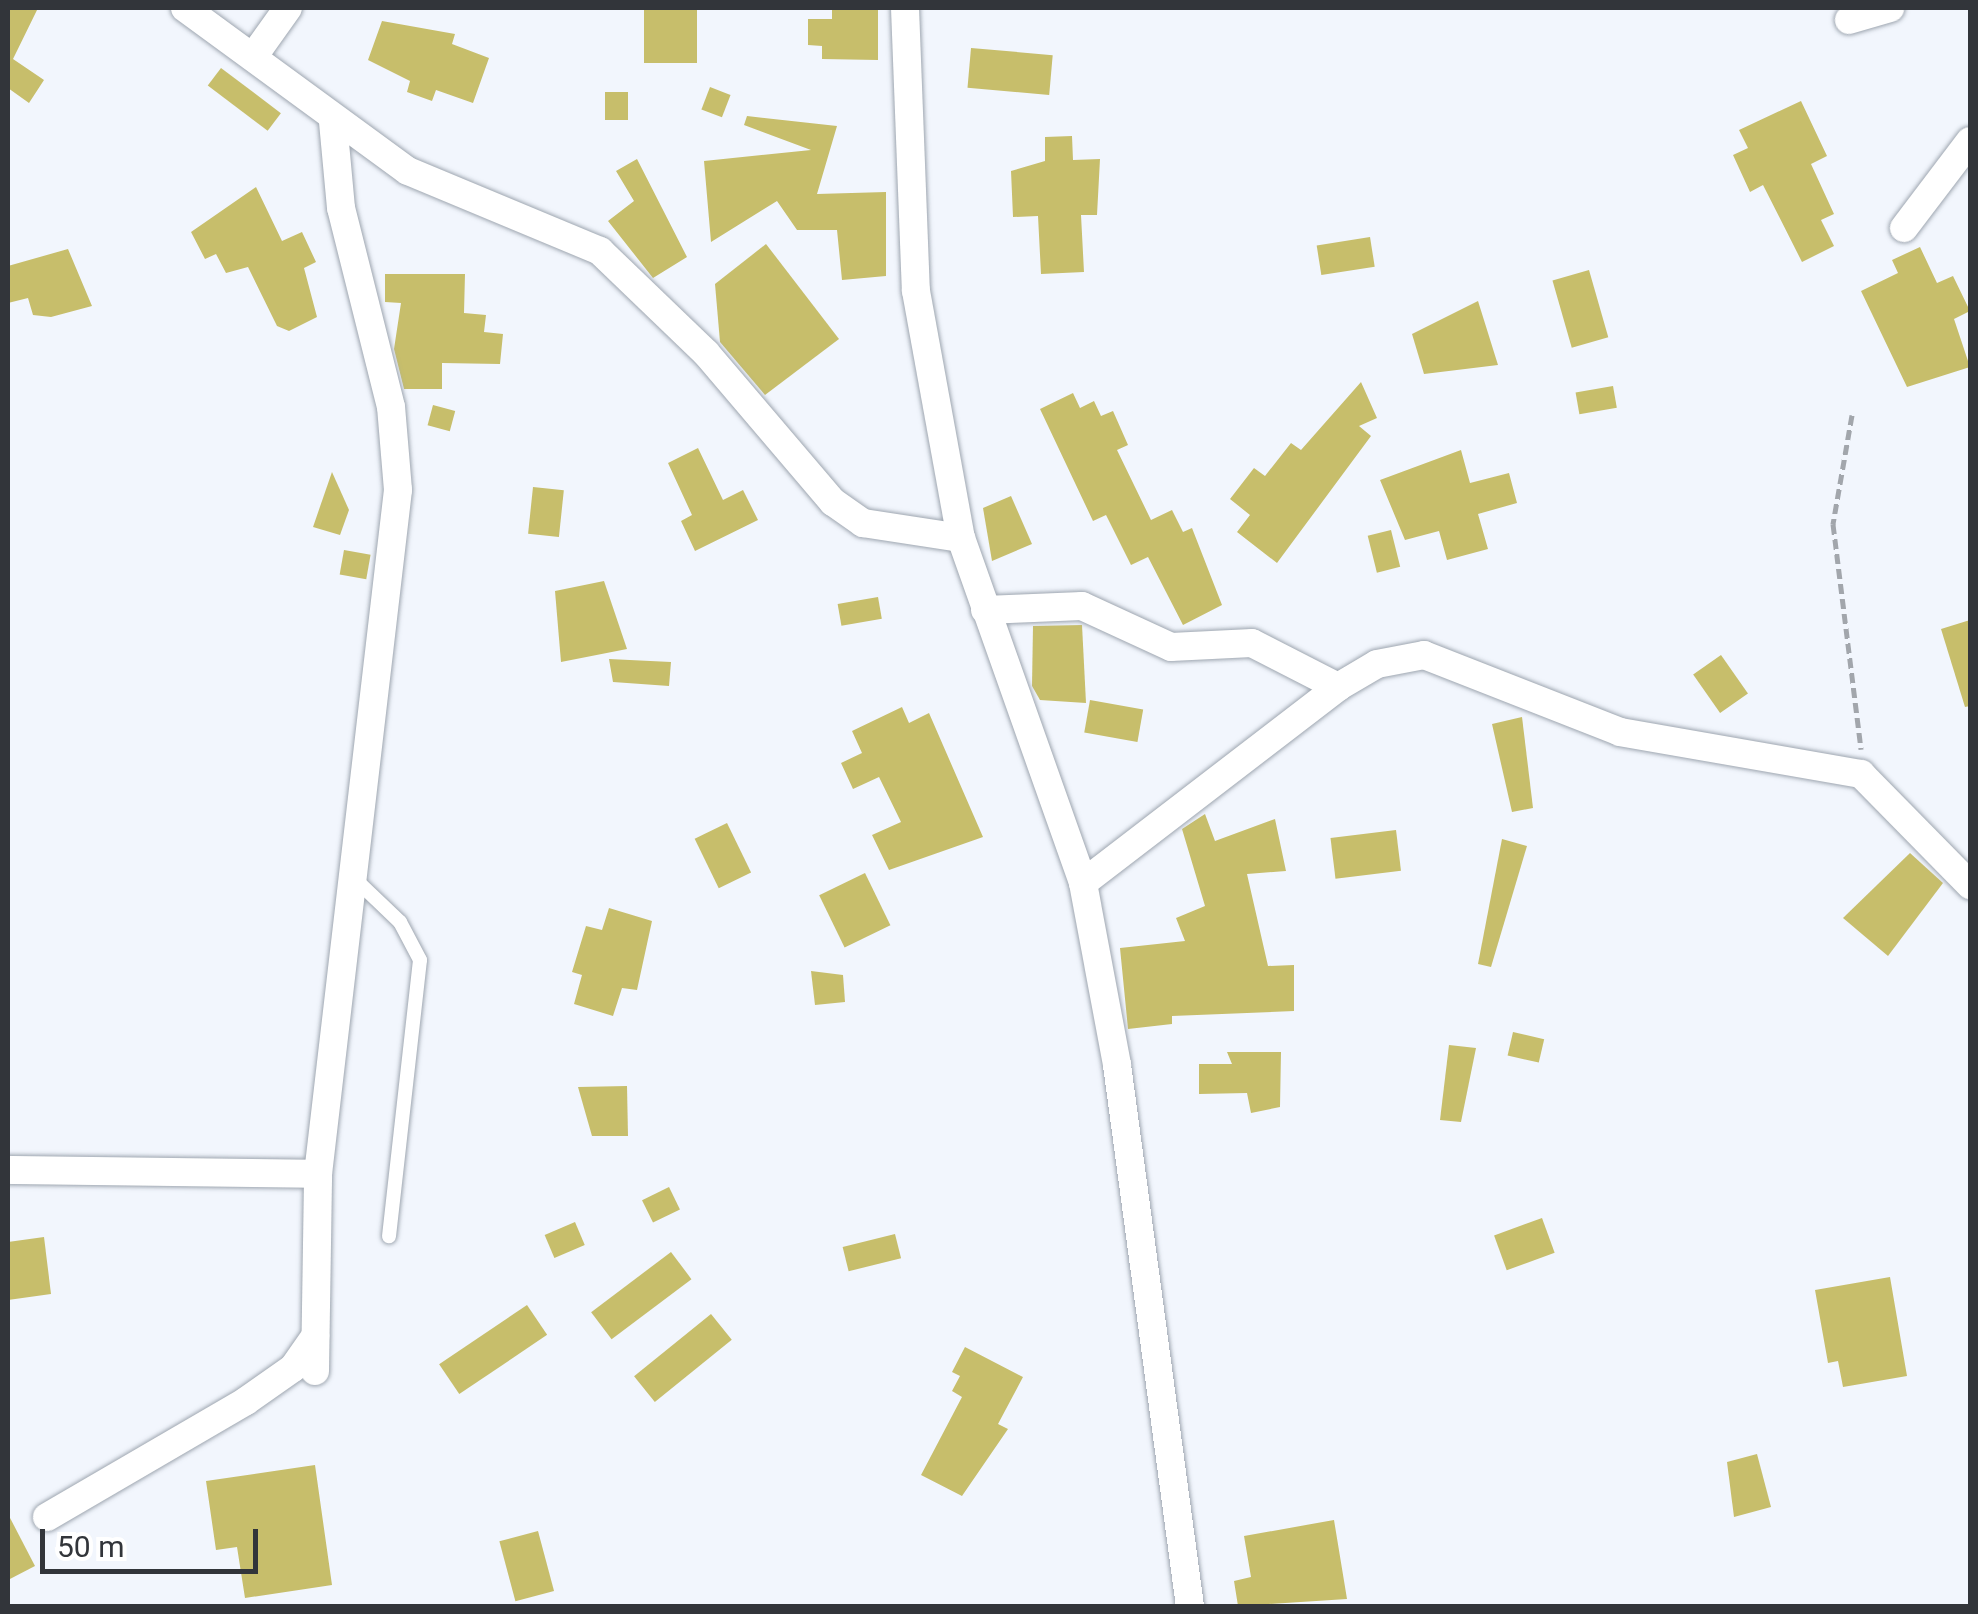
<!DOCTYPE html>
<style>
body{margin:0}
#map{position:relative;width:1978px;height:1614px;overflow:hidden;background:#f2f6fd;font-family:Roboto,sans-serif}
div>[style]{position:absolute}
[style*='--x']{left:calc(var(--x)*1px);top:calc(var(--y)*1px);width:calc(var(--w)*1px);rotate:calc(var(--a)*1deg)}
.building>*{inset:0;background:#c7be6b;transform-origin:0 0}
.path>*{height:5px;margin-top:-2.5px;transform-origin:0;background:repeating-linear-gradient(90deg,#a2a6ac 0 10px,transparent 0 15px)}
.roads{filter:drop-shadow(0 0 2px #9ea6b0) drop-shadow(0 0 2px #9ea6b0)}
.service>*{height:14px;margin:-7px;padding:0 7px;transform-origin:7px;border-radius:7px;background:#fff}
.minor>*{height:28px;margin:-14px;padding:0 14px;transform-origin:14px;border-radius:14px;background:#fff}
span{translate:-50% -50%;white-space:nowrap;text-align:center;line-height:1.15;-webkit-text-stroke:8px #fff;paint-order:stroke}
.frame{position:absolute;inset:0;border:10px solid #32353a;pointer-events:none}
.scale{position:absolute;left:40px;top:1529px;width:218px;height:45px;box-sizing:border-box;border:5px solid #32353a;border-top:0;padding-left:12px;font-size:30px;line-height:35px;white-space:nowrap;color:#32353a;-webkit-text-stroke:8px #fff;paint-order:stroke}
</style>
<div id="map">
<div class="building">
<div style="clip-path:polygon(8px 8px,38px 8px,13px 59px,44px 80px,29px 103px,8px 88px)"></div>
<div style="left:644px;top:8px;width:53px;height:55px"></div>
<div style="clip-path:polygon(832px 8px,878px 8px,878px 60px,822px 59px,822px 46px,808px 45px,808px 19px,832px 19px)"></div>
<div style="clip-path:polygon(382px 21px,455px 34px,452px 44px,489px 58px,473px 103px,436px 90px,432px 101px,407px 92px,410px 81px,368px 60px)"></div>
<div style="left:971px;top:48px;width:82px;height:40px;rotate:5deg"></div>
<div style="left:221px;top:68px;width:75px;height:22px;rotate:37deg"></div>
<div style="left:710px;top:87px;width:22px;height:24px;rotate:21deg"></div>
<div style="left:605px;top:92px;width:23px;height:28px"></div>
<div style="clip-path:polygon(1801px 101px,1827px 156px,1811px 164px,1834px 214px,1821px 220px,1834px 246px,1802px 262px,1763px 185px,1750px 192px,1733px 155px,1748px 148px,1739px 130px)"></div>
<div style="clip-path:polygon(747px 116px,837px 126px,817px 194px,886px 192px,886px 276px,842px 280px,837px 230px,797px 230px,777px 201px,711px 242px,704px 161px,811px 150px,744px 125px)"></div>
<div style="clip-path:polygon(1072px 136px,1073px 160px,1100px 159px,1097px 215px,1081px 215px,1084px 272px,1041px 274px,1038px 216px,1013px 217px,1011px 171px,1045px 161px,1045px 137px)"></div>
<div style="clip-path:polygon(637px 159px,687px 257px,653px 278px,608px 221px,634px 201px,616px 171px)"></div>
<div style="clip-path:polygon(256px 187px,282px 241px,302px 232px,316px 262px,304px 268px,317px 317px,289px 331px,277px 326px,248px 267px,226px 273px,216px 254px,205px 259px,191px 232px)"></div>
<div style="left:1370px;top:237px;width:30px;height:54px;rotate:81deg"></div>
<div style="clip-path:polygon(766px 244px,839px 339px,765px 395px,720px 342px,715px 284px)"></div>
<div style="clip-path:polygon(1920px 247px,1937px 283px,1953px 276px,1970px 311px,1954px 319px,1970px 367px,1907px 387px,1861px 291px,1898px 273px,1892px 260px)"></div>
<div style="clip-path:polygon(68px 249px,92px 306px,51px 317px,33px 315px,28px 298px,8px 303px,8px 266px)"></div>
<div style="left:1589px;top:270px;width:70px;height:38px;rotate:74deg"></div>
<div style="clip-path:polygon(385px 274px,465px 274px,464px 313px,486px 315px,484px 332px,503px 334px,500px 364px,442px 363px,442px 389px,404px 389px,394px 349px,401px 303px,385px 302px)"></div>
<div style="clip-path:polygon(1478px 301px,1498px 365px,1424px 374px,1412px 334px)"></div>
<div style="clip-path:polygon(1361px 382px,1377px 418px,1359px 426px,1371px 436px,1277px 563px,1237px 532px,1250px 515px,1230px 499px,1254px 468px,1265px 476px,1291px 443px,1301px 450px)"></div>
<div style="left:1613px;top:386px;width:22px;height:38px;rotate:80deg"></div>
<div style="clip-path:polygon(1073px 393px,1080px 408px,1094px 401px,1101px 416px,1113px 411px,1128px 445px,1117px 450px,1151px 520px,1172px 510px,1183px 532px,1192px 528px,1222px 605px,1183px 625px,1148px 557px,1131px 565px,1106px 515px,1093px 521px,1040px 409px)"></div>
<div style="left:433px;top:405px;width:23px;height:21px;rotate:15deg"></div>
<div style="clip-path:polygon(698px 448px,723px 500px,743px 490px,758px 520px,695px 551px,681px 521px,692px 515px,668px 463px)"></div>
<div style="clip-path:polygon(1461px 450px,1470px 483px,1509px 473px,1517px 503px,1478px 514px,1488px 549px,1447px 560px,1439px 531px,1405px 540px,1380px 480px)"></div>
<div style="clip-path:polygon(332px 472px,349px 510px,340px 535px,313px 527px)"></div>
<div style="left:533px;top:487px;width:31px;height:47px;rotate:6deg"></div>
<div style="clip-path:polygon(1011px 496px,1032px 544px,992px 561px,983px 508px)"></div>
<div style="left:1391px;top:530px;width:38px;height:24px;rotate:76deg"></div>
<div style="left:344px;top:550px;width:27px;height:25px;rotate:10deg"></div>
<div style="clip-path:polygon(604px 581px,627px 649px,561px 662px,555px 591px)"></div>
<div style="left:878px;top:597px;width:22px;height:41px;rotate:80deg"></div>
<div style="clip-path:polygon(1970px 620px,1970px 706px,1965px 707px,1941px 629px)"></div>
<div style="clip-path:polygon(1082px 625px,1086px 703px,1040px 700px,1032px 686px,1033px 626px)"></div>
<div style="left:1721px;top:655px;width:47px;height:34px;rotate:55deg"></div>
<div style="clip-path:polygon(609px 659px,671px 662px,669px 686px,613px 682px)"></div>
<div style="left:1090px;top:700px;width:54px;height:33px;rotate:10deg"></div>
<div style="clip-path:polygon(902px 707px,909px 723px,929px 713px,983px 837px,889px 870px,872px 835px,901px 822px,879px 777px,853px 789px,841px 763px,862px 753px,852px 731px)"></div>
<div style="clip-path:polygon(1522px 717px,1533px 808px,1512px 812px,1492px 724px)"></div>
<div style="clip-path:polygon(1205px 814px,1215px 841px,1275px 819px,1286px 871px,1247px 874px,1268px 966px,1294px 965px,1294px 1011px,1172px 1016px,1172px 1024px,1128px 1029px,1120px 948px,1185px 941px,1176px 918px,1205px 906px,1182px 829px)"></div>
<div style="left:727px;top:823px;width:55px;height:36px;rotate:64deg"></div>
<div style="left:1396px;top:830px;width:41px;height:66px;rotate:83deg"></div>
<div style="clip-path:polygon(1502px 839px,1527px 846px,1491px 967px,1478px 964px)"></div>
<div style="clip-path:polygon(1910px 853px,1943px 883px,1888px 956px,1843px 918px)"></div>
<div style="left:865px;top:873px;width:58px;height:51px;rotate:64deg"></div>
<div style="clip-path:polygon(609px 908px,652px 921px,637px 990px,622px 988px,613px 1016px,574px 1004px,582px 975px,572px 972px,586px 926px,602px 930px)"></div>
<div style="clip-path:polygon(811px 971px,843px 975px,845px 1002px,815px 1005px)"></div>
<div style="left:1513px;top:1032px;width:32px;height:24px;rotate:13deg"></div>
<div style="clip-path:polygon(1449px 1045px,1476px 1048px,1461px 1122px,1440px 1120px)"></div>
<div style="clip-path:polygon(1227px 1052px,1281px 1052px,1280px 1107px,1251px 1113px,1247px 1093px,1199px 1094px,1199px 1064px,1232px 1064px)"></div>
<div style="clip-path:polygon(627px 1086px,628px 1136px,592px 1136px,578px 1087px)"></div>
<div style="left:669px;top:1187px;width:25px;height:30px;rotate:64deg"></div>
<div style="left:1542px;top:1218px;width:37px;height:51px;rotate:70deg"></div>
<div style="left:575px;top:1222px;width:25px;height:33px;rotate:67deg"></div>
<div style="left:895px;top:1234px;width:25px;height:54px;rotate:76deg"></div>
<div style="clip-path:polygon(44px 1237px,51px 1294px,8px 1300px,8px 1242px)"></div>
<div style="left:671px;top:1252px;width:34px;height:100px;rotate:53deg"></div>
<div style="clip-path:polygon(1890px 1277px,1907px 1376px,1843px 1387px,1838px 1361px,1828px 1363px,1815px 1290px)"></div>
<div style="left:527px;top:1305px;width:36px;height:106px;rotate:56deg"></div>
<div style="left:711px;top:1314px;width:33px;height:99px;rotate:51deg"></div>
<div style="clip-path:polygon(965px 1347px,1023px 1377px,998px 1424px,1008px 1429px,962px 1496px,921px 1475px,962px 1397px,952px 1391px,960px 1376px,952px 1372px)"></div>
<div style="clip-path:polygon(1757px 1454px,1771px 1507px,1734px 1517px,1727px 1462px)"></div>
<div style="clip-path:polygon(315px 1465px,332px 1585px,245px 1598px,237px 1547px,216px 1550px,206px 1481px)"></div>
<div style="clip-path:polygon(8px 1514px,35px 1566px,8px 1580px)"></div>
<div style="clip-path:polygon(1334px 1520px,1347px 1599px,1238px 1606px,1234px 1581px,1251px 1577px,1244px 1536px)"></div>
<div style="left:538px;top:1531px;width:62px;height:40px;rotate:75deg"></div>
</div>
<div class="path">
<div style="--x:1852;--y:415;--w:111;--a:99.9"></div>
<div style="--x:1833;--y:524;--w:227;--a:82.9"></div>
</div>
<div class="roads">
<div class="service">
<div style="--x:356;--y:880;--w:61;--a:43.7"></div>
<div style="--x:400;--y:922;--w:43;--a:62.2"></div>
<div style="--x:420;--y:960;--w:278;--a:96.4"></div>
</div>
<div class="minor">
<div style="--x:185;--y:8;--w:276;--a:36.2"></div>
<div style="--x:408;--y:171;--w:208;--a:22.6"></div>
<div style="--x:600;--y:251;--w:147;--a:43.9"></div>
<div style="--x:706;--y:353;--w:196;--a:49.6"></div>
<div style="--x:833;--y:502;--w:37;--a:35"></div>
<div style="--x:863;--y:523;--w:99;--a:8.7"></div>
<div style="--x:905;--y:8;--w:283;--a:87.8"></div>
<div style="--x:916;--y:291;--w:251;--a:79.7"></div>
<div style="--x:961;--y:538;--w:366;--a:70.5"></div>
<div style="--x:1083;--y:883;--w:185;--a:79.4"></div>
<div style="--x:1117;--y:1065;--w:546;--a:82.32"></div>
<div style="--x:1849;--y:20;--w:43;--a:-16.3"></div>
<div style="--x:253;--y:57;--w:60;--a:-54.5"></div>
<div style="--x:1904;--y:228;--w:109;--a:-52.8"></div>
<div style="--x:985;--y:610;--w:97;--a:-2.4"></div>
<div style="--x:1082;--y:606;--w:98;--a:24.7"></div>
<div style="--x:1171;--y:647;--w:81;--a:-2.8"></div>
<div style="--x:1252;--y:643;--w:97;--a:27.1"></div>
<div style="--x:1083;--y:883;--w:322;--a:-37.5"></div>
<div style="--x:1338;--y:687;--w:45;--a:-30.5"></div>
<div style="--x:1377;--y:664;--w:48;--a:-10.8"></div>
<div style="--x:1424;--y:655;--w:211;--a:21.4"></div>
<div style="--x:1620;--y:732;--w:245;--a:9.9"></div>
<div style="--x:1861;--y:774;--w:156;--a:45.5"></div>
<div style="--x:8;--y:1170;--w:310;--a:0.7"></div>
<div style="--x:315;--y:1371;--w:197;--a:-89.1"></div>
<div style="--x:318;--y:1174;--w:689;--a:-83.33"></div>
<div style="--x:398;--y:490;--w:83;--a:-94.8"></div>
<div style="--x:391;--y:407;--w:205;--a:-104.1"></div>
<div style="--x:341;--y:208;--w:87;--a:-95.3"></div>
<div style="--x:47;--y:1517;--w:230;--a:-30.2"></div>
<div style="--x:246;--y:1401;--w:57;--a:-35.1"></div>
<div style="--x:293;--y:1368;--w:39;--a:-55"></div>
</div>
</div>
<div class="frame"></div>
<div class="scale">50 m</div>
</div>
